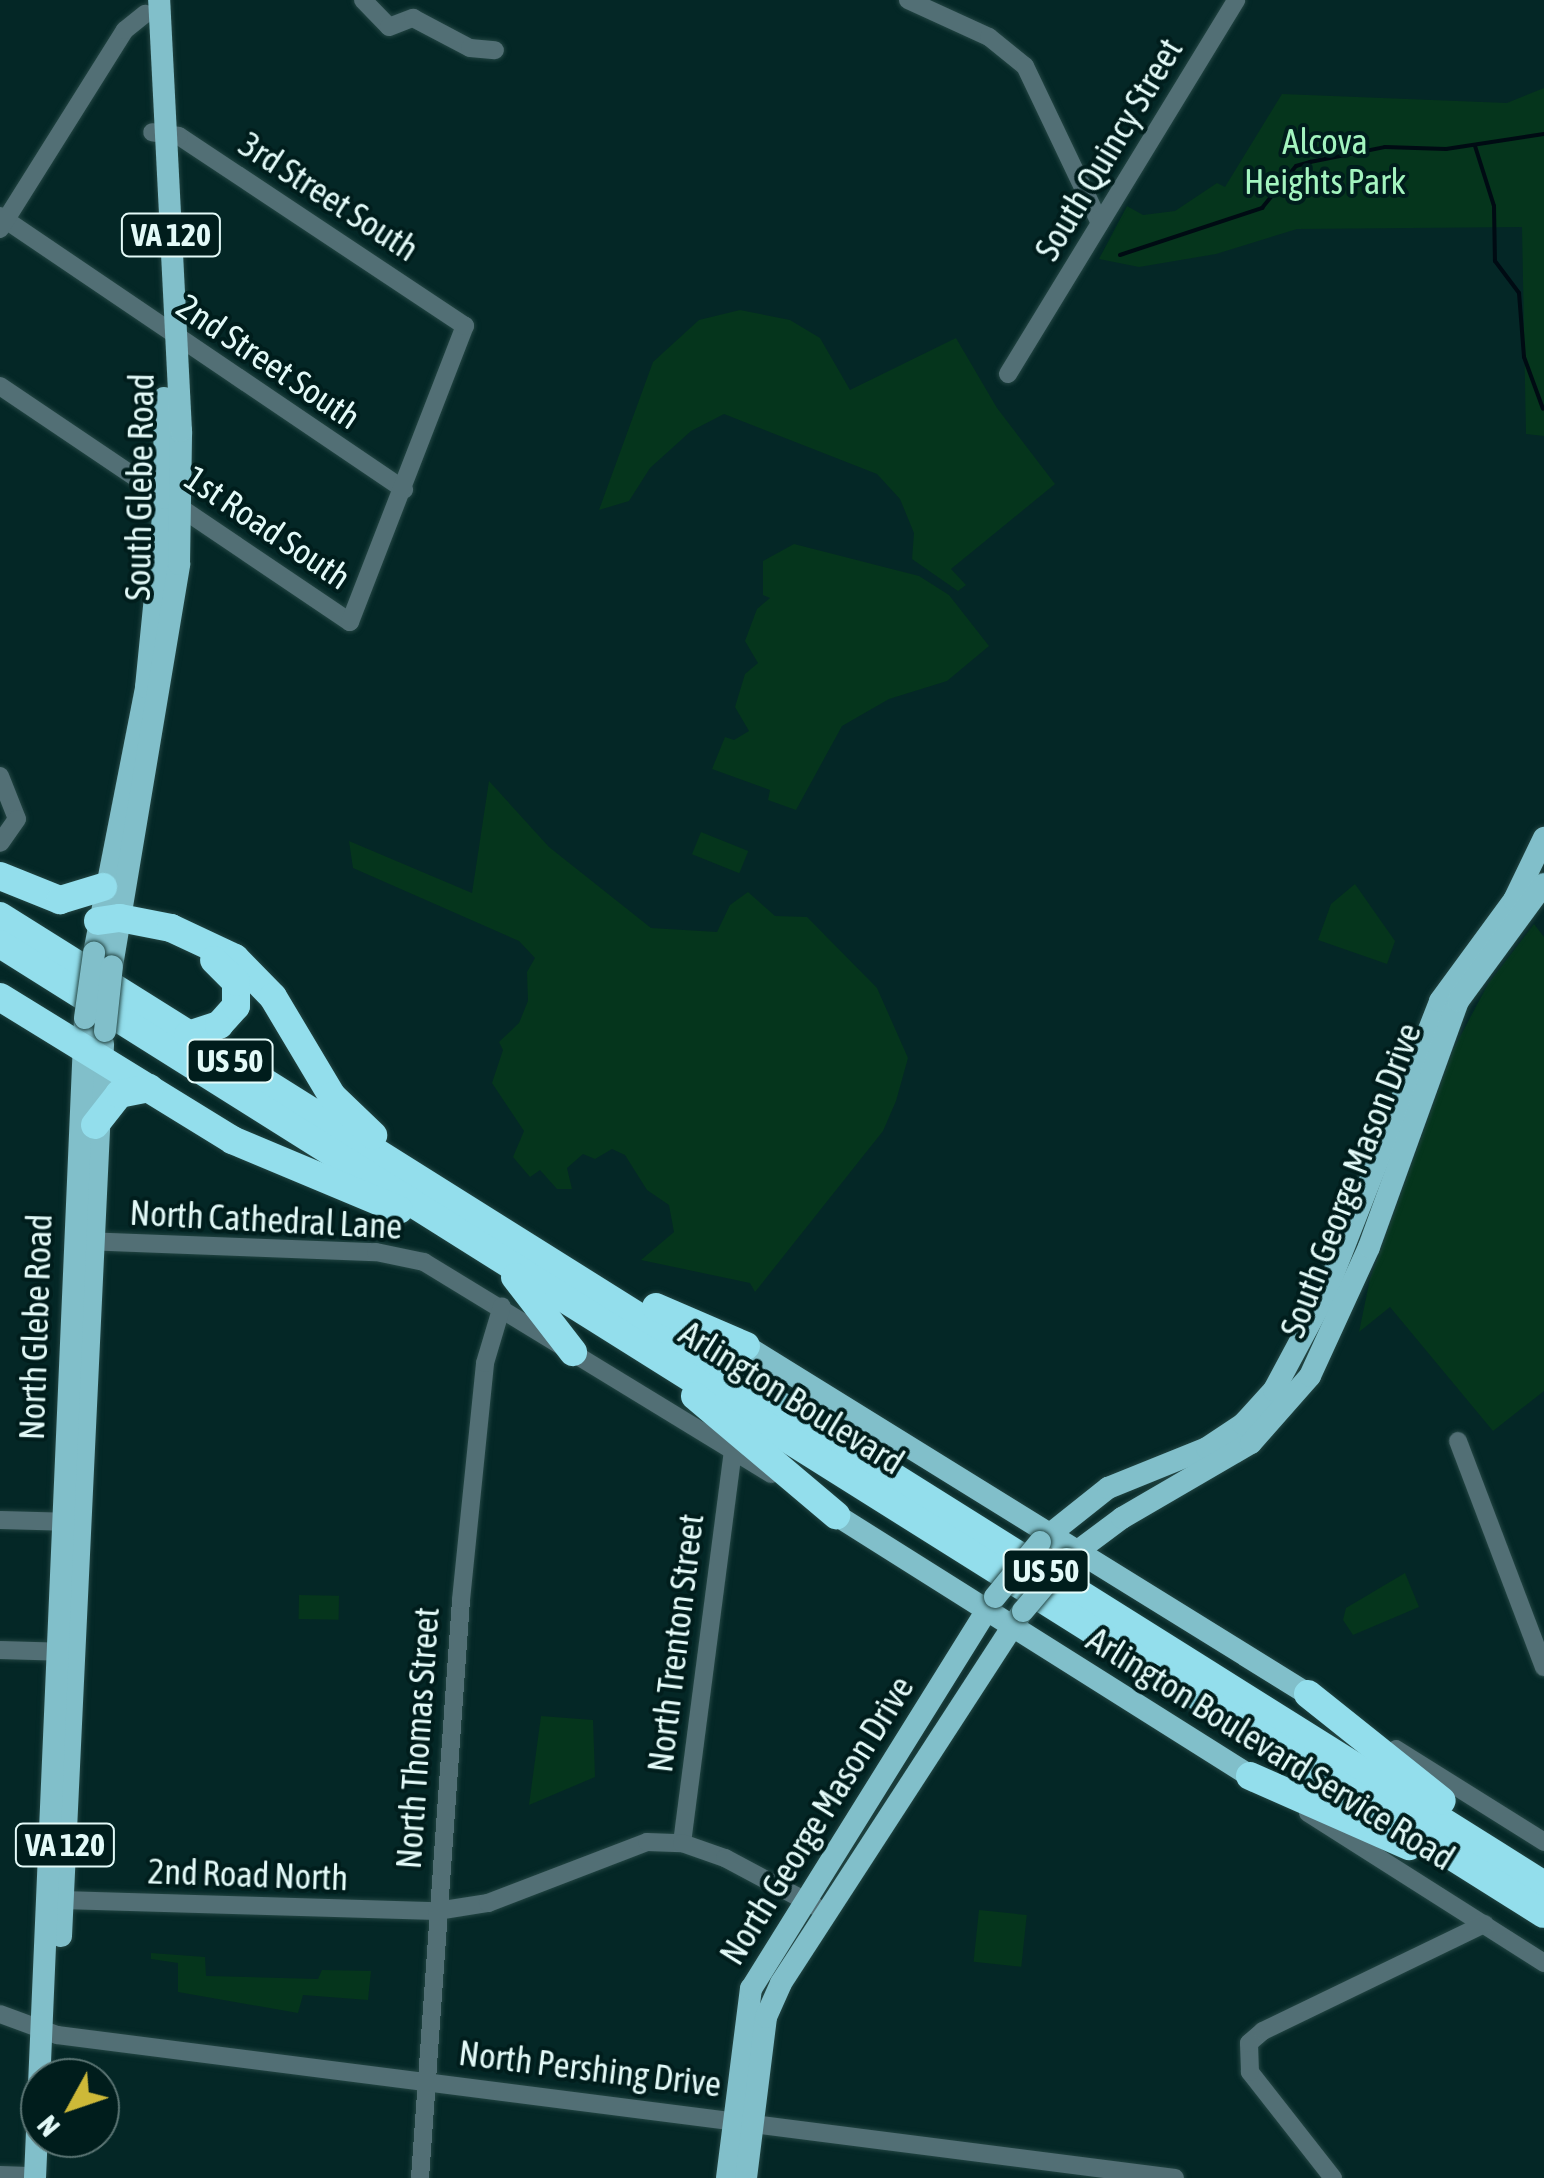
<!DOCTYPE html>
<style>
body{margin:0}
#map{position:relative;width:1544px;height:2178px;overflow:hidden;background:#042726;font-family:"Asap Condensed",sans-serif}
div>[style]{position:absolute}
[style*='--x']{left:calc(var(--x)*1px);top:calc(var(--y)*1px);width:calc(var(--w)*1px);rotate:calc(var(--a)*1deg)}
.green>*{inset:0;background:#05351c;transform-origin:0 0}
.stream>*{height:4px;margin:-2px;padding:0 2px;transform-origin:2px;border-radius:2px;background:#000b13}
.roads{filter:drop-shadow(0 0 2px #234543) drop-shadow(0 0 2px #234543)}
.minor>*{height:18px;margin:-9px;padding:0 9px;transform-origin:9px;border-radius:9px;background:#526f75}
.major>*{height:22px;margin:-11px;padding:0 11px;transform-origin:11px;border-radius:11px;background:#81bfca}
.highway>*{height:28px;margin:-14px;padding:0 14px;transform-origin:14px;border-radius:14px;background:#93deec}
.bridges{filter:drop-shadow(0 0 2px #234543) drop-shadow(0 0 2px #234543)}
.major-bridge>*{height:22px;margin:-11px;padding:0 11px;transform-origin:11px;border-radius:11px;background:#81bfca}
span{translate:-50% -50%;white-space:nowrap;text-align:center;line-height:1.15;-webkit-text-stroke:8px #001d1c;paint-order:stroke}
.shield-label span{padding:2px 8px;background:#001d1c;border:2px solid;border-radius:8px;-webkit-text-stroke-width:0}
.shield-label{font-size:32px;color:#e3faf8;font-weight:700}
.park-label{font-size:35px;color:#a3f4bf}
.street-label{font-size:35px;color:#e3faf8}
.north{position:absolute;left:20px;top:2058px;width:100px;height:100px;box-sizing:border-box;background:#001d1c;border:2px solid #5b7574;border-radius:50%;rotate:230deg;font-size:28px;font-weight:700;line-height:40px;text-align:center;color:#e3faf8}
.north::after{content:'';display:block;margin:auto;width:35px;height:45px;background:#cdb938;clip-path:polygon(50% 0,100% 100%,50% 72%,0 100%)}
</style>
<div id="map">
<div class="green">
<div style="clip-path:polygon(1544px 88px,1544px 436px,1526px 434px,1522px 227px,1297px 229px,1216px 254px,1139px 267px,1099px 259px,1127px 206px,1143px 215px,1175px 211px,1217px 183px,1225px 187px,1282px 94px,1507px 103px)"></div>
<div style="clip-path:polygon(740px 310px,790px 320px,820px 338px,850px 390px,956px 338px,997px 408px,1055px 484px,951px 569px,966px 585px,958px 591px,912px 559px,914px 533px,900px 499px,877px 474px,724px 414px,691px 431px,650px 468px,629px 501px,599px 510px,653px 362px,699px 320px)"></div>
<div style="clip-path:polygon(794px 544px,919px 576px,949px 595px,989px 646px,947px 681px,889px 699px,842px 726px,796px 810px,768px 800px,770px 790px,712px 769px,725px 737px,734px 740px,749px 731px,735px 707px,745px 674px,758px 663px,745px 641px,757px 609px,770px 598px,763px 595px,763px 561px)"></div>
<div style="clip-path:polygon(489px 781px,549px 847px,651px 928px,717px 932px,730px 905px,748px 892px,775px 916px,807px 917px,877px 988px,908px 1058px,896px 1101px,883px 1131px,755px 1292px,750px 1283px,641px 1260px,674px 1232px,669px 1205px,647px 1190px,625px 1155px,612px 1149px,595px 1159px,583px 1154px,567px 1168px,572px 1189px,557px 1189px,540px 1170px,530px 1177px,513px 1157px,524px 1131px,492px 1083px,503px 1050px,499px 1042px,519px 1023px,528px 1001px,527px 972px,535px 958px,519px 941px,353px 868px,349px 841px,472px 893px)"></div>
<div style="left:701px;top:832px;width:51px;height:24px;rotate:22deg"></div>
<div style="clip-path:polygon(1355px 884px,1395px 941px,1387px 964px,1318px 940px,1331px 904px)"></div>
<div style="clip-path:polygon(1534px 924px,1544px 937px,1544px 1391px,1493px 1431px,1390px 1307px,1359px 1332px,1370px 1279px,1453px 1050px,1488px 984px)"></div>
<div style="clip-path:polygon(1405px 1573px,1419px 1607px,1353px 1635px,1343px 1620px,1346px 1608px)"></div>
<div style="left:299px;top:1595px;width:40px;height:24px;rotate:1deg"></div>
<div style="clip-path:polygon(541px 1716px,593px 1720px,595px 1777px,529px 1805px)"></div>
<div style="left:979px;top:1910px;width:48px;height:52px;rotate:6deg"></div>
<div style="clip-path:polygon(151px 1953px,205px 1957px,206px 1976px,318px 1979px,322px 1970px,371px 1971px,368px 2000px,303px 1995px,298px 2013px,178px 1992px,178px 1963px,151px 1959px)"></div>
</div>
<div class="stream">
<div style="--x:1475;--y:146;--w:63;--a:72.4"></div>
<div style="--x:1494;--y:206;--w:55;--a:89"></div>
<div style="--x:1495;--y:261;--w:40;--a:53"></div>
<div style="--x:1519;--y:293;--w:64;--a:85.5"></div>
<div style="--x:1524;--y:357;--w:55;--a:69.9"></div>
<div style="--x:1120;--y:255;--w:150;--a:-18.3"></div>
<div style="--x:1262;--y:208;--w:54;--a:-51"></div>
<div style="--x:1296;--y:166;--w:15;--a:-16"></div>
<div style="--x:1310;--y:162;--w:76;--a:-11.3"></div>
<div style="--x:1385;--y:147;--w:61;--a:1.9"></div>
<div style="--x:1446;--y:149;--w:99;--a:-8.7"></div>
</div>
<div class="roads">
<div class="minor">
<div style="--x:363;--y:0;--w:37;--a:46"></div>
<div style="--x:389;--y:27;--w:26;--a:-21"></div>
<div style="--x:413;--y:18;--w:64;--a:27.8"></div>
<div style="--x:470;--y:48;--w:25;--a:5"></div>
<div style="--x:908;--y:0;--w:89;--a:24.6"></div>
<div style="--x:989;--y:37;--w:46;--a:38.9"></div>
<div style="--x:1025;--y:66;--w:174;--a:64.5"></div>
<div style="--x:0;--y:216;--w:488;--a:34.1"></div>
<div style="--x:0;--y:229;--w:235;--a:-57.9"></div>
<div style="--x:125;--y:30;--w:26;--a:-39"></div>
<div style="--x:1008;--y:374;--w:438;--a:-58.6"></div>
<div style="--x:0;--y:386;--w:422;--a:34"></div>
<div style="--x:350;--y:622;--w:318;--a:-68.8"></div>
<div style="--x:465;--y:326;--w:343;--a:-146.4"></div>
<div style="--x:179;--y:136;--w:27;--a:-172"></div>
<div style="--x:0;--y:776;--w:46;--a:68.4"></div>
<div style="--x:17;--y:819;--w:29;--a:125"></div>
<div style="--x:84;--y:1241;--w:292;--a:2.2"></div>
<div style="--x:376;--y:1252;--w:49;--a:11.8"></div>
<div style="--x:424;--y:1262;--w:407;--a:31.4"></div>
<div style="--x:1458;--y:1441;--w:242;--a:69.2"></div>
<div style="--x:0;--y:1520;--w:74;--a:1.5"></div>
<div style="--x:0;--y:1650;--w:69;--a:1.7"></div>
<div style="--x:1396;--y:1749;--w:175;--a:32.1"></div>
<div style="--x:1308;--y:1813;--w:280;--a:32.4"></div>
<div style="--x:682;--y:1843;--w:396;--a:-82.6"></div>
<div style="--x:62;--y:1900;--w:375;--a:1.7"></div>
<div style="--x:437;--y:1911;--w:52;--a:-8.9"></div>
<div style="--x:488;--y:1903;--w:170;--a:-21"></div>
<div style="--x:647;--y:1842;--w:35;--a:2"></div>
<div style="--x:682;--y:1843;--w:46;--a:19.2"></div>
<div style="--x:725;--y:1858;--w:102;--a:28.1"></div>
<div style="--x:0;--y:2014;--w:61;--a:20.2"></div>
<div style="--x:57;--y:2035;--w:1127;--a:7.29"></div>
<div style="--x:0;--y:2175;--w:36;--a:2"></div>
<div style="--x:420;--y:2178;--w:579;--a:-85.94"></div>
<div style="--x:461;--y:1600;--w:238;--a:-84.2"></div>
<div style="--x:485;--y:1363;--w:59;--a:-73.4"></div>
<div style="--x:1333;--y:2178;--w:135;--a:-128.1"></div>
<div style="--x:1250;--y:2072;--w:29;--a:-92"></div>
<div style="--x:1249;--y:2043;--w:18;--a:-41"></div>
<div style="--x:1263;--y:2031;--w:246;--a:-25.8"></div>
</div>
<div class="major">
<div style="--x:94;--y:953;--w:271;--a:-78.9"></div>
<div style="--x:146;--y:687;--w:190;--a:-84.3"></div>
<div style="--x:165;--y:498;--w:100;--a:-90.6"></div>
<div style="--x:112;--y:966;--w:408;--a:-80.5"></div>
<div style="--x:179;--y:564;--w:133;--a:-89.1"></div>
<div style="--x:181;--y:431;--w:432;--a:-92.9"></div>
<div style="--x:746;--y:1346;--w:661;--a:31.77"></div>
<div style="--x:836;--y:1515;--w:489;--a:32.2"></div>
<div style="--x:1040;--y:1542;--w:87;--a:-38.5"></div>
<div style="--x:1108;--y:1488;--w:107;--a:-22"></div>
<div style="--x:1207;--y:1448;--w:43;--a:-33.7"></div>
<div style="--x:1243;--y:1424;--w:46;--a:-47.6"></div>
<div style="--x:1274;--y:1390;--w:108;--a:-61.8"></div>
<div style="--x:1325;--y:1295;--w:316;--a:-68.6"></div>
<div style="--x:1440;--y:1001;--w:125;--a:-53.8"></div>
<div style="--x:1514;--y:900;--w:69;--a:-64.2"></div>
<div style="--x:1067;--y:1559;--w:69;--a:-36.7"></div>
<div style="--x:1122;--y:1518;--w:149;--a:-30.2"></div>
<div style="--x:1251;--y:1443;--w:89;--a:-48.6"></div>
<div style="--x:1310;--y:1376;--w:142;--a:-65.4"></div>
<div style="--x:1369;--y:1247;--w:262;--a:-70.1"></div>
<div style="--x:1458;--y:1001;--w:145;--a:-53.7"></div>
<div style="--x:61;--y:1936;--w:893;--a:-87.3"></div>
<div style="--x:35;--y:2178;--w:1161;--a:-87.53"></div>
<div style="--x:727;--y:2178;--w:191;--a:-82.8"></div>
<div style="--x:751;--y:1989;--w:462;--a:-58.1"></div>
<div style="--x:746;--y:2178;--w:162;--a:-82.9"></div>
<div style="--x:766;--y:2017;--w:37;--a:-66"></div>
<div style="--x:781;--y:1983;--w:444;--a:-57"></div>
</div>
<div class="highway">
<div style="--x:0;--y:876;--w:65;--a:21.8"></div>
<div style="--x:60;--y:900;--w:45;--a:-16.8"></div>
<div style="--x:0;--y:916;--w:1823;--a:32.11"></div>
<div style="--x:98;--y:921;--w:22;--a:-8"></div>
<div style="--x:120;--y:918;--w:52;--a:11.1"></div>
<div style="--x:171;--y:928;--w:71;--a:25.1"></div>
<div style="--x:235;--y:958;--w:54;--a:45.7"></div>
<div style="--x:273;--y:997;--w:115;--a:59.2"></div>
<div style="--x:332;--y:1096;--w:57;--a:43.6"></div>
<div style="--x:0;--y:944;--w:1823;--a:32.14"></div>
<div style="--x:0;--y:997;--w:273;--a:31.6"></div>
<div style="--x:232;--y:1140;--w:181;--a:22.7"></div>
<div style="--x:188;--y:1035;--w:33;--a:-18"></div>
<div style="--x:219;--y:1025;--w:25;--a:-48"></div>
<div style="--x:236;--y:1006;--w:24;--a:-90"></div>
<div style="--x:236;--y:982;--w:31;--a:-135"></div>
<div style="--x:95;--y:1125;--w:39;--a:-52"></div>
<div style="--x:119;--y:1094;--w:31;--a:-11"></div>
<div style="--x:515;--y:1277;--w:95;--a:52.3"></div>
<div style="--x:656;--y:1307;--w:98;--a:23.4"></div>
<div style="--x:695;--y:1396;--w:185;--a:40.2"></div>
<div style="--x:1308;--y:1694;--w:171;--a:38.6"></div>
<div style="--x:1250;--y:1776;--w:174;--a:23.8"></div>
</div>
</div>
<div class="bridges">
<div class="major-bridge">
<div style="--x:85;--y:1018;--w:66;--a:-82.1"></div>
<div style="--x:105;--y:1031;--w:65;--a:-83.9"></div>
<div style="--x:995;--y:1597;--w:71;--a:-50.7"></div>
<div style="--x:1023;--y:1611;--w:68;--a:-49.8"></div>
</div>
</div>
<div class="shield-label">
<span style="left:171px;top:235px">VA 120</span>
<span style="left:230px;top:1061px">US 50</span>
<span style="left:1046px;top:1571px">US 50</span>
<span style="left:65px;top:1845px">VA 120</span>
</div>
<div class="park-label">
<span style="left:1325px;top:161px">Alcova<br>Heights Park</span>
</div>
<div class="street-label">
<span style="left:1108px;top:149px;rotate:-59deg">South Quincy Street</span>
<span style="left:329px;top:196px;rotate:33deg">3rd Street South</span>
<span style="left:269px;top:361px;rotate:34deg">2nd Street South</span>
<span style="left:139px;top:487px;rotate:-89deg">South Glebe Road</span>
<span style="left:268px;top:527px;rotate:34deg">1st Road South</span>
<span style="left:1350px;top:1180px;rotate:-69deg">South George Mason Drive</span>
<span style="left:266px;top:1219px;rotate:3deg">North Cathedral Lane</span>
<span style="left:35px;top:1327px;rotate:-88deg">North Glebe Road</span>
<span style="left:792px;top:1397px;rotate:32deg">Arlington Boulevard</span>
<span style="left:675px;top:1643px;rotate:-83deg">North Trenton Street</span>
<span style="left:417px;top:1738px;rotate:-86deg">North Thomas Street</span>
<span style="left:1271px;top:1748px;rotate:32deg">Arlington Boulevard Service Road</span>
<span style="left:816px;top:1820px;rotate:-58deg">North George Mason Drive</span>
<span style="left:248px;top:1874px;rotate:2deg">2nd Road North</span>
<span style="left:590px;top:2068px;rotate:7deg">North Pershing Drive</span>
</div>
<div class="north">N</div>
</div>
